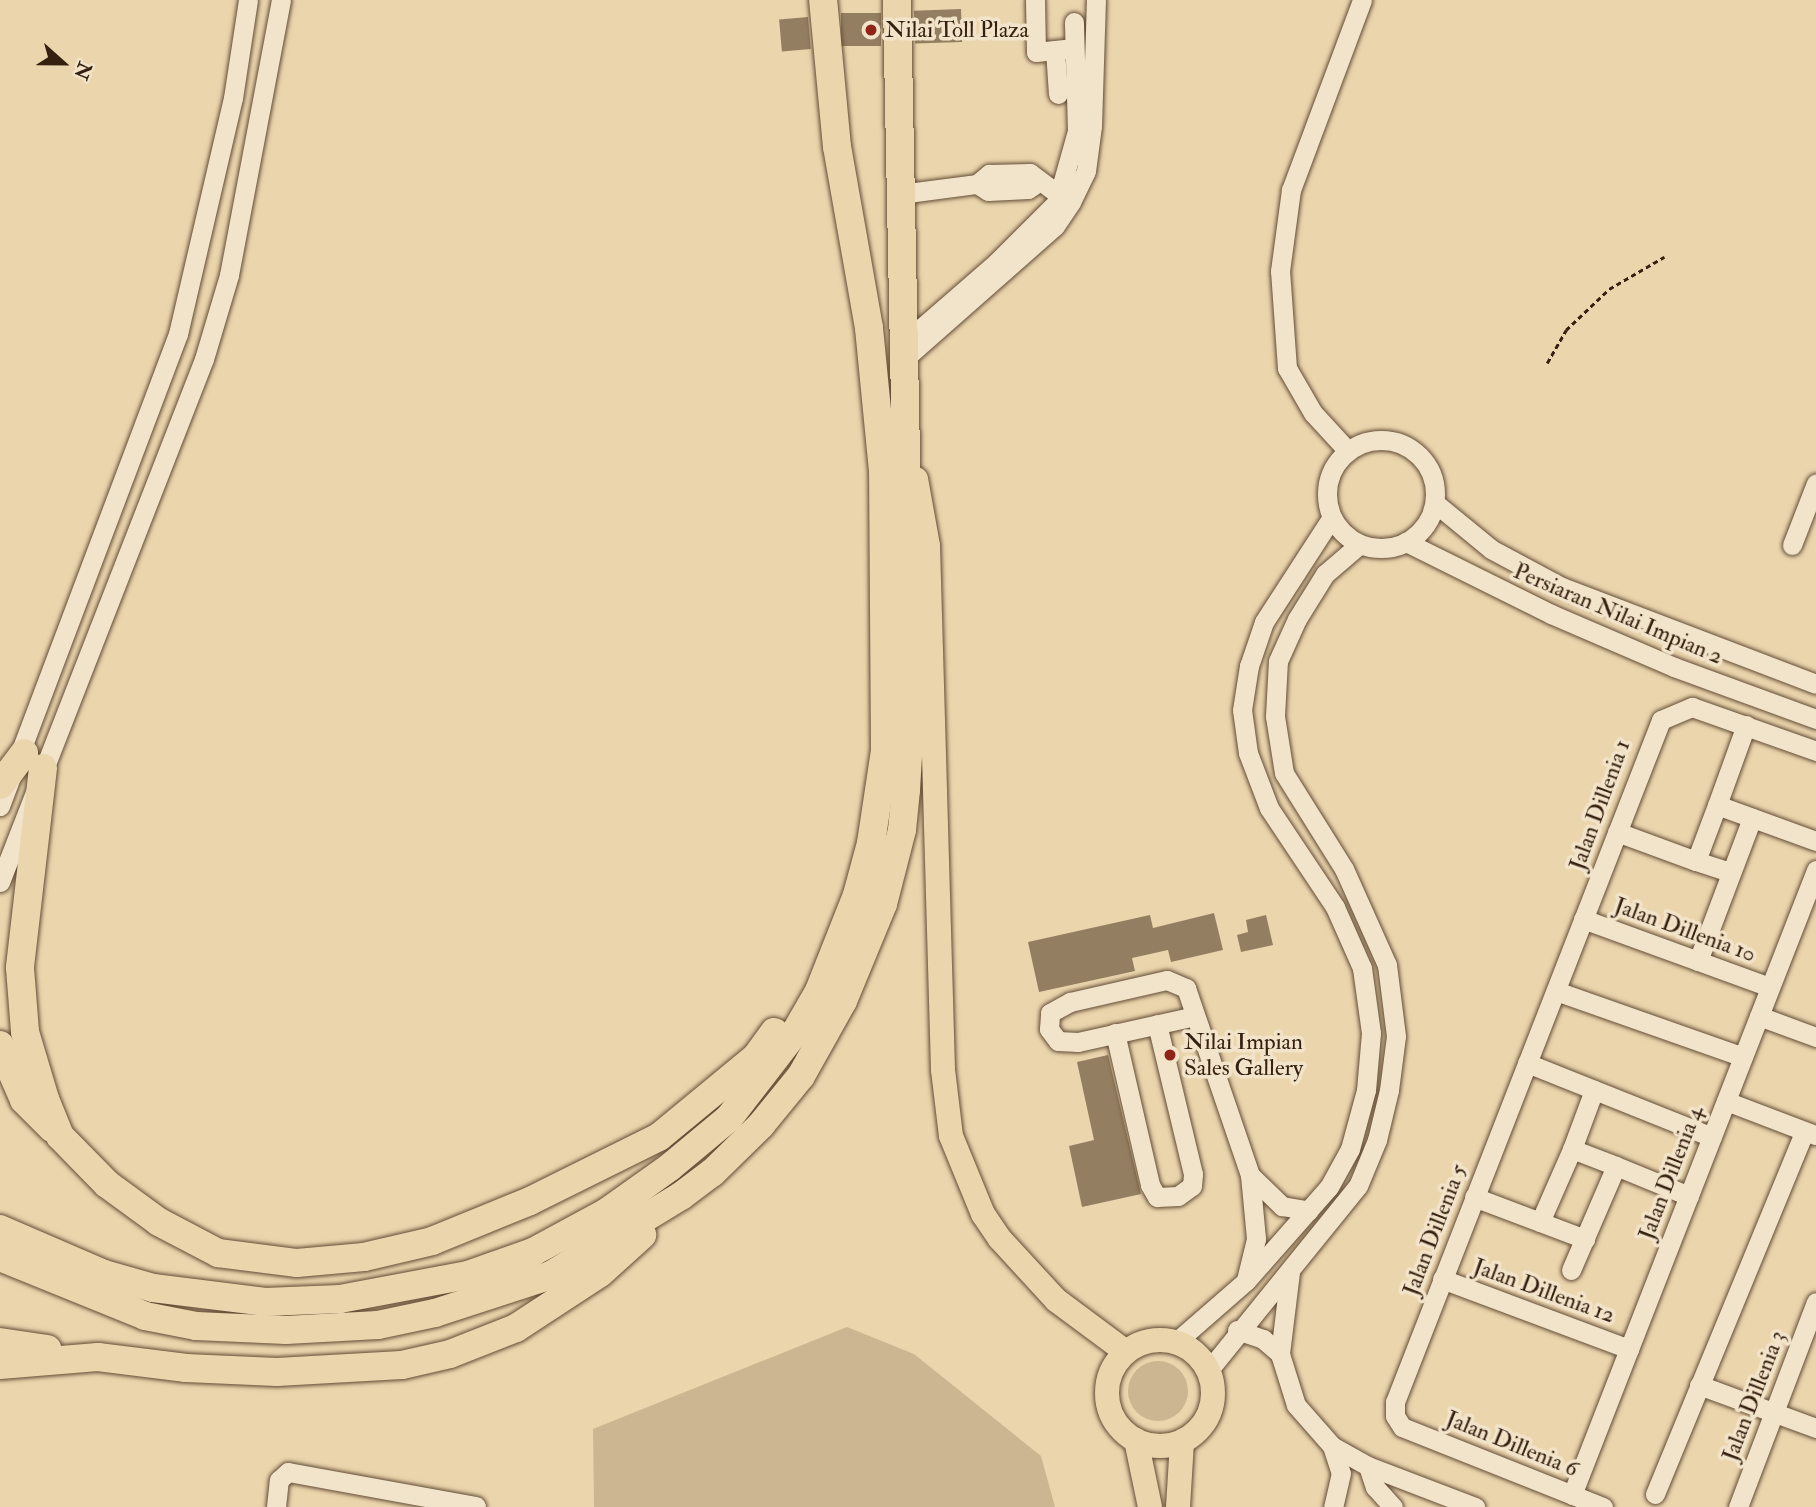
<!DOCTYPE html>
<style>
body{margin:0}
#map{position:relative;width:1816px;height:1507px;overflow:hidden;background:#ebd5ad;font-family:"IM FELL Double Pica",serif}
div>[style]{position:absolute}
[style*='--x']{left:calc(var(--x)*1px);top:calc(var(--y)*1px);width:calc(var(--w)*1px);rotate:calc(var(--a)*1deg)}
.green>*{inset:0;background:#ccb692}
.round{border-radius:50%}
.building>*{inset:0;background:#947e61;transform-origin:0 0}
.path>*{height:2.5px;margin-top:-1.25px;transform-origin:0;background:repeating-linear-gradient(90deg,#351f0f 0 5px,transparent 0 8.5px)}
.roads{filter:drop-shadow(0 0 2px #624c36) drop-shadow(0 0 2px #624c36)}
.minor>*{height:19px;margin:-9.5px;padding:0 9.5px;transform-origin:9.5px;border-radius:9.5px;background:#f2e4ca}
.minor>.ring{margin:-9.5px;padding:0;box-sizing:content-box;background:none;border:19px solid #f2e4ca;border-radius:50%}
.major>*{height:24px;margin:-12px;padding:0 12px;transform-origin:12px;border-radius:12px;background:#ebd5ad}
.major>.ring{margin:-12px;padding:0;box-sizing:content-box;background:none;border:24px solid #ebd5ad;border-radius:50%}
.highway>*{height:28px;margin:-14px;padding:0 14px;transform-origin:14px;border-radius:14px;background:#ebd5ad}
.dots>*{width:19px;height:19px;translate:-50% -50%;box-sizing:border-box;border:4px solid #f2e4ca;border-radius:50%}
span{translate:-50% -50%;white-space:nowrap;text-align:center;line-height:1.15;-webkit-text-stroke:7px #f2e4ca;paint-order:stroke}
.poi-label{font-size:23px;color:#351f0f}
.left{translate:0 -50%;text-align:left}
.street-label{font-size:23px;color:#351f0f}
.north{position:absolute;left:28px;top:28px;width:70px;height:70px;-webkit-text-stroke:5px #f2e4ca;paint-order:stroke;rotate:111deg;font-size:19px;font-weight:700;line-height:28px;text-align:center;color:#351f0f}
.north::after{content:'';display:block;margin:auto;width:24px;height:32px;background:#351f0f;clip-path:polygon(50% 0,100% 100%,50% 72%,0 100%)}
</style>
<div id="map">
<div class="green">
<div style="clip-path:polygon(847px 1327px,914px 1354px,1041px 1456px,1055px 1507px,594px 1507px,593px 1429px)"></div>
<div class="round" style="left:1128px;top:1361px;width:60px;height:60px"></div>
</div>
<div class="building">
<div style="left:961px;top:9px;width:33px;height:47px;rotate:88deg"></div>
<div style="left:881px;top:13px;width:33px;height:40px;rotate:90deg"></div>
<div style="left:808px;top:17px;width:32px;height:29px;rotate:85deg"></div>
<div style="clip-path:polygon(1214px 913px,1223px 950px,1171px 962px,1168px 950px,1132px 958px,1135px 971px,1039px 992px,1028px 942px,1150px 915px,1153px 928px)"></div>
<div style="clip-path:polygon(1266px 915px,1273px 945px,1241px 952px,1237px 935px,1248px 932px,1246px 920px)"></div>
<div style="clip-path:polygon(1108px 1055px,1141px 1194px,1082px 1207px,1069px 1146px,1094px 1140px,1077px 1062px)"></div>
</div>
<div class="path">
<div style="--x:1547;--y:363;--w:38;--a:-60"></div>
<div style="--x:1566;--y:330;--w:59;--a:-43.6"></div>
<div style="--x:1609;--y:289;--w:64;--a:-30.2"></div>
</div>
<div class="roads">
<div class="minor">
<div style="--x:1035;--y:0;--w:52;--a:88.9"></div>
<div style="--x:1036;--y:52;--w:38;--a:-6"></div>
<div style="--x:1055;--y:50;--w:44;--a:86.1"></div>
<div style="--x:977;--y:184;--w:13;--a:32"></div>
<div style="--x:988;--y:191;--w:40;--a:-2.9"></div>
<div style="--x:1028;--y:189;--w:14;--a:-34"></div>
<div style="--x:900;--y:194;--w:78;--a:-7.4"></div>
<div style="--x:977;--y:184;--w:16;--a:-40"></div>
<div style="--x:989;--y:174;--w:41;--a:-1.4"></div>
<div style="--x:1030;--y:173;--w:36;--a:37"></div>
<div style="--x:904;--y:343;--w:122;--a:-41"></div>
<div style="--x:996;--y:263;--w:86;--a:-45"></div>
<div style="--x:1057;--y:202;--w:74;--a:-74.3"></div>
<div style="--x:1077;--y:131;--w:109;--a:-91.6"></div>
<div style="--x:904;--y:359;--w:201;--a:-41.4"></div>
<div style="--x:1055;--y:226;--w:29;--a:-56"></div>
<div style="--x:1071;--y:202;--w:34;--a:-64"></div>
<div style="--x:1086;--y:171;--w:45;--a:-82.4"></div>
<div style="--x:1092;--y:126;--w:126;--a:-88.2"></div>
<div class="ring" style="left:1327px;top:440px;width:89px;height:89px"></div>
<div style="--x:1348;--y:451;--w:52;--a:-132.6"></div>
<div style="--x:1313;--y:413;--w:52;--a:-120"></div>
<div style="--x:1287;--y:368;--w:97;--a:-94.1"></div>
<div style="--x:1280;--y:271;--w:82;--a:-82.3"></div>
<div style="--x:1291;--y:190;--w:203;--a:-69.5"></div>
<div style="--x:1435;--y:503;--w:72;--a:39.4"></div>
<div style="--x:1491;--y:549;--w:81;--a:28.2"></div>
<div style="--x:1562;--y:587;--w:272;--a:20.9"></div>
<div style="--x:1406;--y:542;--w:162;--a:26.4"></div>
<div style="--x:1551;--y:614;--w:134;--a:23.3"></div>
<div style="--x:1674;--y:667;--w:151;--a:20.1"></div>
<div style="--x:1792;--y:545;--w:66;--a:-68.8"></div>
<div style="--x:1746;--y:725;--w:85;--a:109.9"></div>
<div style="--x:1717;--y:805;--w:105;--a:20"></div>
<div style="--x:0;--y:806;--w:504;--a:-69.34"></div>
<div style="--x:178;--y:334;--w:242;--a:-76.9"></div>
<div style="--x:233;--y:98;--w:99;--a:-81.3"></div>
<div style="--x:1617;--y:832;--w:84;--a:20.2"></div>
<div style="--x:1696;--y:861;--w:60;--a:-69.4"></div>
<div style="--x:1696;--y:861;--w:36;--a:18"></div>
<div style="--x:0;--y:882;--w:561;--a:-68.69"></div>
<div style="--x:204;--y:359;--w:88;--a:-73.4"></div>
<div style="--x:229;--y:275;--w:280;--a:-79.3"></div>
<div style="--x:1583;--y:919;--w:199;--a:20"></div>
<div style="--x:1698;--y:961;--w:153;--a:-69.3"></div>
<div style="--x:1556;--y:991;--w:198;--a:19.4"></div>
<div style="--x:1195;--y:1016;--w:120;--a:167.5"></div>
<div style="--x:1078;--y:1042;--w:20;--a:-177"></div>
<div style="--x:1058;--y:1041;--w:15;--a:-127"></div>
<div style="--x:1049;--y:1029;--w:16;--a:-86"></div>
<div style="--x:1050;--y:1013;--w:23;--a:-29"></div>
<div style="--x:1070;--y:1002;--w:99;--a:-12.8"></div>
<div style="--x:1167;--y:980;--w:21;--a:23"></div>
<div style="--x:1186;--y:988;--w:198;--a:71.1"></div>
<div style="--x:1250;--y:1175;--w:64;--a:84.6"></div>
<div style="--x:1256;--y:1239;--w:42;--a:103.7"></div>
<div style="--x:1759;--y:1016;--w:61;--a:20.2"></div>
<div style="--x:1115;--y:1033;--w:156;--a:77"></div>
<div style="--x:1150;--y:1185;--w:14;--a:60"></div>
<div style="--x:1157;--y:1197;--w:21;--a:-3"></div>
<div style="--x:1178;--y:1196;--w:17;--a:-36"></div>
<div style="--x:1192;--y:1186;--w:12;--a:-85"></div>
<div style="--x:1193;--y:1174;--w:154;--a:-103.5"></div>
<div style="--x:1527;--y:1063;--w:199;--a:21.8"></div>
<div style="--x:1594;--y:1090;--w:63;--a:110.4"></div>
<div style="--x:1572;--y:1149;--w:47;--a:21.1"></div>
<div style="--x:1726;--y:1101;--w:95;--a:20.9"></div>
<div style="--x:1250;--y:1175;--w:45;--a:44.1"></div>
<div style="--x:1282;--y:1206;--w:27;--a:10"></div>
<div style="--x:1474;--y:1197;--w:119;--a:20.7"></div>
<div style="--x:1540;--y:1222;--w:80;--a:-66.3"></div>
<div style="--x:1571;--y:1270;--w:113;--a:-66.6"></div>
<div style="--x:1616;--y:1166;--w:79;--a:22.3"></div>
<div style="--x:1290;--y:1272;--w:83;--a:97"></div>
<div style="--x:1280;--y:1354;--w:53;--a:72.6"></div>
<div style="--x:1296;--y:1405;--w:55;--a:48.7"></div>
<div style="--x:1332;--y:1446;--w:41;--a:29.1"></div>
<div style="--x:1368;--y:1466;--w:115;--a:21"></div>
<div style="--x:1442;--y:1279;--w:200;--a:20.5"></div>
<div style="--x:1237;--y:1330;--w:28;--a:19"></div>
<div style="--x:1263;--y:1339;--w:23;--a:41"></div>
<div style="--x:1176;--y:1342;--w:93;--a:-41.1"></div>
<div style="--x:1246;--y:1281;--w:125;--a:-48.6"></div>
<div style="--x:1329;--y:1187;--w:43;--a:-61.1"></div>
<div style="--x:1350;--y:1149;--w:61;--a:-74.8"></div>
<div style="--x:1366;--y:1090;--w:57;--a:-85"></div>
<div style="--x:1371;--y:1033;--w:66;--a:-97.9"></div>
<div style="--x:1362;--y:968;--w:67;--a:-113.9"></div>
<div style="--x:1335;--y:907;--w:119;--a:-123.7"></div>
<div style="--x:1269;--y:808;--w:59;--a:-110.9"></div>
<div style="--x:1248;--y:753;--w:43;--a:-97.9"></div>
<div style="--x:1242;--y:710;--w:45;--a:-81"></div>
<div style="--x:1249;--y:666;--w:46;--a:-71.2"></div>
<div style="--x:1264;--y:622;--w:125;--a:-57.1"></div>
<div style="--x:1208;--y:1371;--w:238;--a:-51"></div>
<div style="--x:1358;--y:1186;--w:50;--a:-67.6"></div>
<div style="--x:1377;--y:1140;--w:51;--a:-76.5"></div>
<div style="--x:1389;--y:1090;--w:54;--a:-82.6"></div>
<div style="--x:1396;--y:1036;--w:72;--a:-97.2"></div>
<div style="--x:1387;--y:965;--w:105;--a:-114.1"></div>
<div style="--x:1344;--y:869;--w:113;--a:-122"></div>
<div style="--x:1284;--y:773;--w:58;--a:-99"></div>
<div style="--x:1275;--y:716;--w:55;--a:-86.9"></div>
<div style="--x:1278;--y:661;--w:46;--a:-65.7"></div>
<div style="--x:1297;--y:619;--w:53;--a:-58.1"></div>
<div style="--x:1325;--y:574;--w:46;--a:-40.6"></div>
<div style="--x:1699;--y:1385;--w:125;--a:20.2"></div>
<div style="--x:1332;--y:1446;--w:28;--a:72"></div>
<div style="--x:1341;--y:1473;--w:35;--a:103"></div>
<div style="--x:1368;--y:1466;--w:22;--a:72"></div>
<div style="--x:1375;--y:1487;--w:27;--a:48"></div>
<div style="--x:1655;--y:1494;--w:391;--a:-67.6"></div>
<div style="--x:1572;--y:1495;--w:671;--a:-68.67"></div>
<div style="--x:276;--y:1507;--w:27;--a:-84"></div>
<div style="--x:279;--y:1480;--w:12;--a:-42"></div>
<div style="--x:288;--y:1472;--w:191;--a:10.3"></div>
<div style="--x:1603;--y:1507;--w:216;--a:-158.3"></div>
<div style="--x:1402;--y:1427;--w:13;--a:-122"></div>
<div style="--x:1395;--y:1416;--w:14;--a:-90"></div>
<div style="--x:1395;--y:1402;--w:732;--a:-68.69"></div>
<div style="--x:1661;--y:720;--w:34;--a:-23"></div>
<div style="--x:1692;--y:707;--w:132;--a:19.5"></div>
<div style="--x:1738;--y:1507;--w:219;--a:-69.2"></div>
</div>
<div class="major">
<div style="--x:916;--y:479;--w:68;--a:79.8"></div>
<div style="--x:928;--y:546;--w:524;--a:88.36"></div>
<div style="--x:943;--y:1070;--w:66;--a:83.1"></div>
<div style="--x:951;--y:1136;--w:84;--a:67.7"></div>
<div style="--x:983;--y:1214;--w:30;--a:56"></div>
<div style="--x:1000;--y:1239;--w:83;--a:47.4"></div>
<div style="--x:1056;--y:1300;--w:87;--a:36.6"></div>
<div class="ring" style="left:1107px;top:1340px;width:82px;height:82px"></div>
<div style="--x:1136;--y:1440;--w:68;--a:78.2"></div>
<div style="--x:1178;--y:1507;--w:66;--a:-86.5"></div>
</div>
<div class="highway">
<div style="--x:43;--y:768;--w:201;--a:96.6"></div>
<div style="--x:20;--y:968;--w:64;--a:85.5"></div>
<div style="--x:25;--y:1032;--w:70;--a:73.4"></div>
<div style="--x:45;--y:1099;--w:40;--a:68"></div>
<div style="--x:60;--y:1136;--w:67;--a:45.6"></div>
<div style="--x:107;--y:1184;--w:64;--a:36.2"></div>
<div style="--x:159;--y:1222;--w:67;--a:27.7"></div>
<div style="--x:218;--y:1253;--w:80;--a:7.2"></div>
<div style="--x:297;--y:1263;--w:67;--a:-5.1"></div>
<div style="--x:364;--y:1257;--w:70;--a:-13.2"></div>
<div style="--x:432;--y:1241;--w:106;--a:-22.2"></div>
<div style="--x:530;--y:1201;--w:144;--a:-26.4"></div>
<div style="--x:659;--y:1137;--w:126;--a:-39.5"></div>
<div style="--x:756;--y:1057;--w:31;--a:-54"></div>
<div style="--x:0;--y:785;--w:40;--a:-53"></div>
<div style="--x:0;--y:1045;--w:60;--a:66.4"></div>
<div style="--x:24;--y:1100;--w:40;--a:45"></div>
<div style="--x:0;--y:1229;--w:113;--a:23.4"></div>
<div style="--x:104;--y:1274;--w:51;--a:15.9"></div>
<div style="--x:153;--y:1288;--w:113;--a:7.1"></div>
<div style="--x:265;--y:1302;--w:75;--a:-2.3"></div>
<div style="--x:340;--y:1299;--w:130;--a:-10.6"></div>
<div style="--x:468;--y:1275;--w:69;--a:-19.5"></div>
<div style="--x:533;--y:1252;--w:84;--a:-28.4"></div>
<div style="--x:607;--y:1212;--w:77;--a:-35.5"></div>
<div style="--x:670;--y:1167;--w:77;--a:-39.7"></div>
<div style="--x:729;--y:1118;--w:110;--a:-52.4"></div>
<div style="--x:796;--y:1031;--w:46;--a:-60.1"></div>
<div style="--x:819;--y:991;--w:103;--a:-68.4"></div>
<div style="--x:857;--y:895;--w:54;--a:-74.9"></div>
<div style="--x:871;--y:843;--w:94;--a:-81.4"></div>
<div style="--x:885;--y:750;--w:279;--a:-90.4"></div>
<div style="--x:883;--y:471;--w:144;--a:-95.6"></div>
<div style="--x:869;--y:328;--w:184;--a:-100"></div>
<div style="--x:837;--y:147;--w:148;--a:-95.4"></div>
<div style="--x:0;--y:1257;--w:157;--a:22.1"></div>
<div style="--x:145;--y:1316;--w:52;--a:11.1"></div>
<div style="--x:196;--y:1326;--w:90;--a:2.5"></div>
<div style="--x:286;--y:1330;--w:92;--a:-3.1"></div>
<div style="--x:378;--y:1325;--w:58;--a:-11.9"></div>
<div style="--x:435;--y:1313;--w:122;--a:-18.1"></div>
<div style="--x:551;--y:1275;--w:152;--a:-31.3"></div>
<div style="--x:681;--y:1196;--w:39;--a:-37"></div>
<div style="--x:712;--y:1173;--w:69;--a:-44.4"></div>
<div style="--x:761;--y:1125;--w:63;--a:-50.8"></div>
<div style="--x:801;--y:1076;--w:86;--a:-60.8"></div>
<div style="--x:843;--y:1001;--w:105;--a:-67.6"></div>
<div style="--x:883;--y:904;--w:76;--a:-75.6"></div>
<div style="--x:902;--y:830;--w:40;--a:-84.3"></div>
<div style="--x:906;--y:790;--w:85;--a:-86.6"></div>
<div style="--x:911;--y:705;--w:705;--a:-91.14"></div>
<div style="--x:0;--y:1342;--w:48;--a:8.5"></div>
<div style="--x:0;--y:1365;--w:98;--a:-4.7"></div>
<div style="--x:98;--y:1357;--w:89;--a:7.1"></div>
<div style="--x:186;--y:1368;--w:91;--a:2.5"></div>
<div style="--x:277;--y:1372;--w:125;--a:-3.2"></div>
<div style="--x:402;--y:1365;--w:49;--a:-12.9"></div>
<div style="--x:450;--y:1354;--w:71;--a:-21.5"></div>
<div style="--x:516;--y:1328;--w:100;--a:-33.2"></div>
<div style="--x:600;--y:1273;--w:57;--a:-42.1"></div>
</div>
</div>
<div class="dots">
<div style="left:871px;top:30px;background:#8f2418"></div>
<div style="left:1170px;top:1055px;background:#8f2418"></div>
</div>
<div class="poi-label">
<span class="left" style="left:885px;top:30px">Nilai Toll Plaza</span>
<span class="left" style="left:1184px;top:1055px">Nilai Impian<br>Sales Gallery</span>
</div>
<div class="street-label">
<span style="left:1618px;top:614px;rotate:23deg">Persiaran Nilai Impian 2</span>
<span style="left:1600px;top:805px;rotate:-70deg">Jalan Dillenia 1</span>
<span style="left:1685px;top:930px;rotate:20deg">Jalan Dillenia 10</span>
<span style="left:1671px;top:1173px;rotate:-69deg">Jalan Dillenia 4</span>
<span style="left:1435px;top:1230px;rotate:-69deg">Jalan Dillenia 5</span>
<span style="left:1544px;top:1291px;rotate:20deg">Jalan Dillenia 12</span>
<span style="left:1754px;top:1396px;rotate:-69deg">Jalan Dillenia 3</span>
<span style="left:1512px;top:1444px;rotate:22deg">Jalan Dillenia 6</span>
</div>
<div class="north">N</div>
</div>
